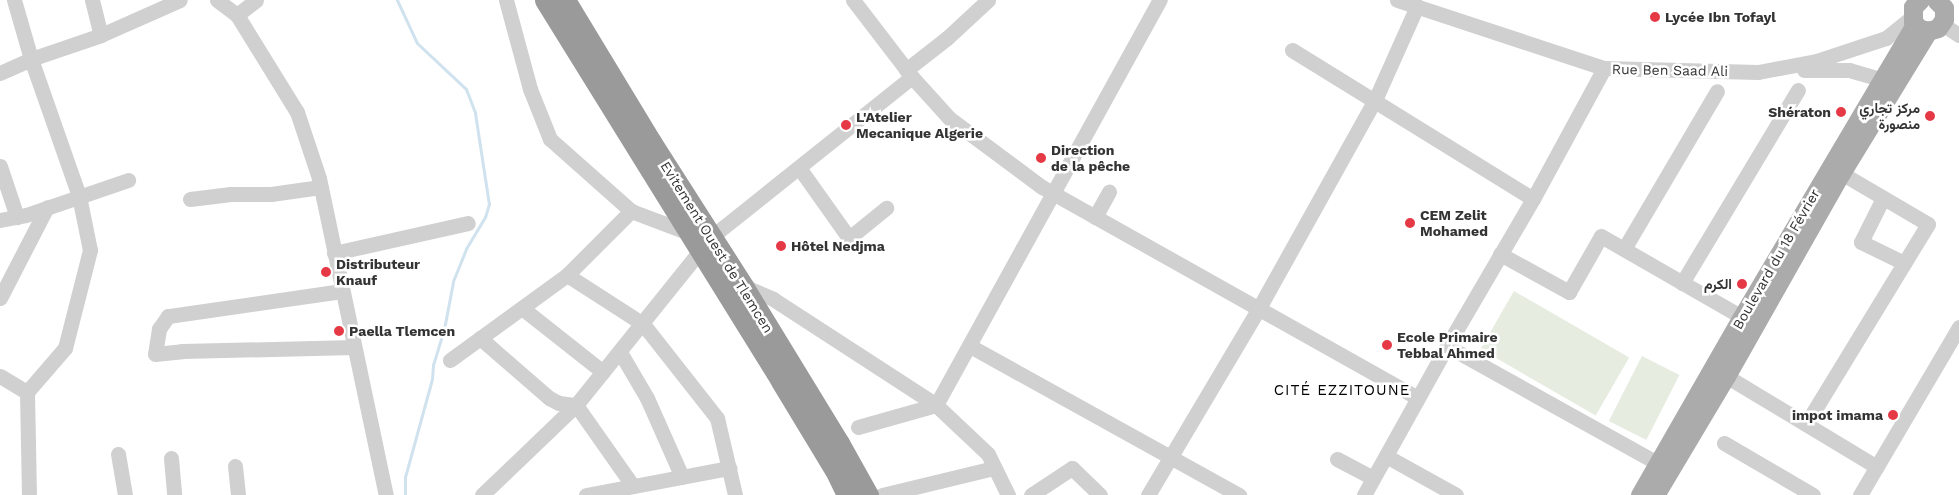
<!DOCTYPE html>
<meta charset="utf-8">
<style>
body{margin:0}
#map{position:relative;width:1959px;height:495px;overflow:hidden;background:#fff;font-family:"Work Sans",Vazirmatn,sans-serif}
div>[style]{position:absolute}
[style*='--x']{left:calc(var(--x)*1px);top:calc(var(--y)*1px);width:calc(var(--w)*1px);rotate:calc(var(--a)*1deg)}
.green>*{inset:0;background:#e6ecdf;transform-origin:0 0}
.stream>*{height:3px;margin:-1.5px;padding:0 1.5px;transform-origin:1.5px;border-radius:1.5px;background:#cfe2ee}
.minor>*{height:15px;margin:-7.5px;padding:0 7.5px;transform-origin:7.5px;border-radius:7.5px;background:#d0d0d0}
.major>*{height:19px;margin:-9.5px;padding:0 9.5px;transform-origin:9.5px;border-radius:9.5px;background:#ababab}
.highway>*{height:21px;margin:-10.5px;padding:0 10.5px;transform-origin:10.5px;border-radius:10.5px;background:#9a9a9a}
.dots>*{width:14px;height:14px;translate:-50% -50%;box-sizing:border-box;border:2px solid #fff;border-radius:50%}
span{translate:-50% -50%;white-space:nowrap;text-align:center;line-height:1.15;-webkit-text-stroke:5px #fff;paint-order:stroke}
.poi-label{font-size:14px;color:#333;font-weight:700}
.left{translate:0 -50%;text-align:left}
.right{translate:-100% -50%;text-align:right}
.street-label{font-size:14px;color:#333}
.neighbourhood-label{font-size:15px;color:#000;letter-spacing:1px}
</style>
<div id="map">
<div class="green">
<div style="left:1514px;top:291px;width:133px;height:67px;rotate:30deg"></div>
<div style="left:1642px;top:356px;width:42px;height:73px;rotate:27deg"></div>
</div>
<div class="stream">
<div style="--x:397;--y:0;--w:47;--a:65.1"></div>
<div style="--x:417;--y:43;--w:67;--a:43.2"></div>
<div style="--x:466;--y:89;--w:26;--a:69"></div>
<div style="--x:475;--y:113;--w:92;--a:81.3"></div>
<div style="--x:489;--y:204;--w:14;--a:107"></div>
<div style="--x:485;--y:217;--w:37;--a:121"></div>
<div style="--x:466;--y:249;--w:35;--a:112"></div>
<div style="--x:453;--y:282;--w:48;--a:100.8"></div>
<div style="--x:444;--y:329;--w:38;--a:107"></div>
<div style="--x:433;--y:365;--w:14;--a:94"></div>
<div style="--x:432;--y:379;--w:102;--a:105.4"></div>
<div style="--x:405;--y:477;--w:18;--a:90"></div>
</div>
<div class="minor">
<div style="--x:14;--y:0;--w:61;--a:73.9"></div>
<div style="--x:31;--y:59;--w:145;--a:70.7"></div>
<div style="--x:79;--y:196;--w:55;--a:78.5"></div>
<div style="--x:90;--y:250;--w:101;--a:104.3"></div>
<div style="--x:65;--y:348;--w:58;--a:130.8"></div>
<div style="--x:27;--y:392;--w:103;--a:88.9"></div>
<div style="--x:92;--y:0;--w:36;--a:76"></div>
<div style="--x:217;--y:0;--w:25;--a:37"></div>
<div style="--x:237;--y:15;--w:114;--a:58.3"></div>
<div style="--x:297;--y:112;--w:70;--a:71.6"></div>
<div style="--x:319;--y:178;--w:324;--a:78.1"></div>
<div style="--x:506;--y:0;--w:92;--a:74.9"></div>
<div style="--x:530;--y:89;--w:54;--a:68.2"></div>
<div style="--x:550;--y:139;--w:108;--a:41.6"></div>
<div style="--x:853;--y:0;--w:97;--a:52.5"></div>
<div style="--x:912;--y:77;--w:55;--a:47.9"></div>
<div style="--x:949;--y:118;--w:116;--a:36.6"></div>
<div style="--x:1042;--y:187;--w:431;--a:29.3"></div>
<div style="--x:1397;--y:0;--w:218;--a:18.2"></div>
<div style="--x:1604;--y:68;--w:154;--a:1.5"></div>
<div style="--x:1758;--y:72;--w:59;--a:-10.7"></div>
<div style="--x:1816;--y:61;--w:74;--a:-18.2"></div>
<div style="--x:1886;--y:38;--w:33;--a:-39"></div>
<div style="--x:237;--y:15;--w:24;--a:-38"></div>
<div style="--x:1942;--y:24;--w:20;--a:33"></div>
<div style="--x:1292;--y:50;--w:283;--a:31.7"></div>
<div style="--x:906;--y:70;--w:52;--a:-38"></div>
<div style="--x:947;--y:38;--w:56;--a:-42.8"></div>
<div style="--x:1804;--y:70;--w:45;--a:0"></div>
<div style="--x:1849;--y:70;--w:33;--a:16"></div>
<div style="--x:0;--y:73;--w:34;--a:-24"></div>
<div style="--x:31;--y:59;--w:74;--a:-18.9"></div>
<div style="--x:101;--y:35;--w:86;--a:-23.9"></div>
<div style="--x:0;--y:166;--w:54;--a:71.6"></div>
<div style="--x:800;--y:169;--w:85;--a:54.6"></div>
<div style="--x:849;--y:238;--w:48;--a:-39"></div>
<div style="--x:1883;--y:198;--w:49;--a:116.6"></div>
<div style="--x:1861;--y:242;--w:48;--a:26"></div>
<div style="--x:190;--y:199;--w:41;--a:-7"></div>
<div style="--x:231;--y:194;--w:40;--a:0"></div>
<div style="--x:271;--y:194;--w:50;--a:-8"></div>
<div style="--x:1095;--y:217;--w:29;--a:-61"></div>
<div style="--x:0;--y:220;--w:26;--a:-11"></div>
<div style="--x:26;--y:215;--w:108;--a:-18.9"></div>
<div style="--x:710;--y:238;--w:258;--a:-38.6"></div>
<div style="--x:1624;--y:249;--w:183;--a:-59.5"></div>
<div style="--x:334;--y:253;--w:137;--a:-12.6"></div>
<div style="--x:1500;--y:254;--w:79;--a:28.8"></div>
<div style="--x:1569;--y:292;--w:64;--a:-60.3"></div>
<div style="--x:1601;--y:236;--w:163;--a:29.9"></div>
<div style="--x:567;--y:275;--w:90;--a:32.8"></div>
<div style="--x:643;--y:324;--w:120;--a:51.8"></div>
<div style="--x:717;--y:418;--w:79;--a:76.8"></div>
<div style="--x:1682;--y:283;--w:225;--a:-59"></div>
<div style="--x:743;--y:286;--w:33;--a:23"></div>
<div style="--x:773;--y:299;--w:194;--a:33"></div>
<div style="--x:936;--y:405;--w:463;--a:-61.1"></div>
<div style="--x:342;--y:291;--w:176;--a:171.8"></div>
<div style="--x:168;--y:316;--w:16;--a:125"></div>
<div style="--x:159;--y:329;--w:25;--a:99"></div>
<div style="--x:155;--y:354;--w:27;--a:-6"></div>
<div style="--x:182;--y:351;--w:172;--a:-1.3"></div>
<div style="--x:0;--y:298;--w:102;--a:-62.7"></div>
<div style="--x:522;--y:308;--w:103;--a:38.3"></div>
<div style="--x:480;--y:338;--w:91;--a:41"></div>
<div style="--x:549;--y:398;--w:11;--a:27"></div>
<div style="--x:559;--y:403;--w:17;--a:7"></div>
<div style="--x:576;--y:405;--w:99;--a:54.9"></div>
<div style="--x:970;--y:346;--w:308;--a:29"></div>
<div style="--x:1447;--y:346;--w:253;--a:29.1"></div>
<div style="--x:620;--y:352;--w:53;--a:59.6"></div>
<div style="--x:647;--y:398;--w:86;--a:66.1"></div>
<div style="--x:450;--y:360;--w:145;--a:-36"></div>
<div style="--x:567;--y:275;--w:91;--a:-45"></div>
<div style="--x:631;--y:211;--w:60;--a:20.6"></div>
<div style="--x:0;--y:376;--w:31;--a:31"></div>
<div style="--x:1726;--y:376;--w:176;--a:31.1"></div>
<div style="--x:1806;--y:424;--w:234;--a:-58.6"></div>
<div style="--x:1928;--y:224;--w:101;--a:-149.6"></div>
<div style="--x:858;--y:427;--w:81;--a:-15.8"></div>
<div style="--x:936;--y:405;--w:71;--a:43.3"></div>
<div style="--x:988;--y:454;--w:46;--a:64"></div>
<div style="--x:1724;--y:443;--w:103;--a:30.3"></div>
<div style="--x:118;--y:454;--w:42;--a:80.3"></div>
<div style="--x:1386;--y:456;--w:80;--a:29.1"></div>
<div style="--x:171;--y:458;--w:37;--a:85"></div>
<div style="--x:1337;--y:459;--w:41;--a:27.8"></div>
<div style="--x:235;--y:466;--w:29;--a:84"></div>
<div style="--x:482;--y:495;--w:130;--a:-43.8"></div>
<div style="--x:576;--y:405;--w:198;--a:-51.2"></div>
<div style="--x:586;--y:495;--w:146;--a:-10.7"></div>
<div style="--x:882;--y:495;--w:115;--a:-13.6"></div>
<div style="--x:1031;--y:495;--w:49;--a:-33.4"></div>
<div style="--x:1072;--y:468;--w:39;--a:44"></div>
<div style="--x:1148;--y:495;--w:217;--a:-59.3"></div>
<div style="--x:1259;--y:308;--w:238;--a:-60.9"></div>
<div style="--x:1375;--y:100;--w:103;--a:-65.9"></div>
<div style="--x:1364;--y:495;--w:171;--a:-60.9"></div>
<div style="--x:1447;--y:346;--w:170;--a:-59.7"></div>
<div style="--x:1533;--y:199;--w:149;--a:-61.5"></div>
<div style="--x:1860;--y:495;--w:195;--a:-59.5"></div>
</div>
<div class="major">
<div style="--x:1920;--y:0;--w:10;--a:135"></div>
<div style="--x:1913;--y:7;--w:14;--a:90"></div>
<div style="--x:1913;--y:21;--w:9;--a:54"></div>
<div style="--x:1918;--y:28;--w:10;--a:17"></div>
<div style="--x:1928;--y:31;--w:10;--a:-17"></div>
<div style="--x:1938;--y:28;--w:11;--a:-56"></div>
<div style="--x:1944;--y:19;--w:11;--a:-90"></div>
<div style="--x:1944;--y:8;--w:11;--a:-135"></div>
<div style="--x:1640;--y:495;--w:205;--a:-60.2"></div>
<div style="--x:1742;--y:317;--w:340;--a:-59.4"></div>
<div style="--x:1655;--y:495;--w:139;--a:-59.2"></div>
<div style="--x:1726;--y:376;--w:233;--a:-60.5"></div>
<div style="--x:1841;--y:173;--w:167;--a:-58.5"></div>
</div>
<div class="highway">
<div style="--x:545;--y:0;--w:448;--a:58.2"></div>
<div style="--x:781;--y:381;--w:104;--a:58.8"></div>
<div style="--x:835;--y:470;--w:28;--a:64"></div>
<div style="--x:565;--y:0;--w:166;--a:58.8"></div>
<div style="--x:651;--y:142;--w:171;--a:57.4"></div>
<div style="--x:743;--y:286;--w:184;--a:58.6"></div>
<div style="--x:839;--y:443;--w:60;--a:60.9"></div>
</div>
<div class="dots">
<div style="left:1655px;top:17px;background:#e63946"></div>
<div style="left:1841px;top:112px;background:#e63946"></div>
<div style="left:1930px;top:116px;background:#e63946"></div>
<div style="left:846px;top:125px;background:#e63946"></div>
<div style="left:1041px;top:158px;background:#e63946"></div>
<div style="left:1410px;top:223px;background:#e63946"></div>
<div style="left:781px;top:246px;background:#e63946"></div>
<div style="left:326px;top:272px;background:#e63946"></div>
<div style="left:1742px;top:284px;background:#e63946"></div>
<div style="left:339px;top:331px;background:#e63946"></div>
<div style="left:1387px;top:345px;background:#e63946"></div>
<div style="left:1893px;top:415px;background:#e63946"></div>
</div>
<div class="poi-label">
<span class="left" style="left:1665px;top:17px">Lycée Ibn Tofayl</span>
<span class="right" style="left:1920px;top:116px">مركز تجاري<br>منصورة</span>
<span class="right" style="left:1831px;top:112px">Shératon</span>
<span class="left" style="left:856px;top:125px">L'Atelier<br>Mecanique Algerie</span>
<span class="left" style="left:1051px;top:158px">Direction<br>de la pêche</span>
<span class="left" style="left:1420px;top:223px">CEM Zelit<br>Mohamed</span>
<span class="left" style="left:791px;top:246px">Hôtel Nedjma</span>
<span class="left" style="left:336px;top:272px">Distributeur<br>Knauf</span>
<span class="right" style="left:1732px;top:284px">الكرم</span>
<span class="left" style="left:349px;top:331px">Paella Tlemcen</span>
<span class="left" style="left:1397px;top:345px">Ecole Primaire<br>Tebbal Ahmed</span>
<span class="right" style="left:1883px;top:415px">impot imama</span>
</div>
<div class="street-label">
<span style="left:1670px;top:70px;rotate:1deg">Rue Ben Saad Ali</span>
<span style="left:717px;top:247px;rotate:58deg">Evitement Ouest de Tlemcen</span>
<span style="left:1776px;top:259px;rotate:-60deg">Boulevard du 18 Février</span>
</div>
<div class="neighbourhood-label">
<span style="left:1342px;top:391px">CITÉ EZZITOUNE</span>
</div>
</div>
